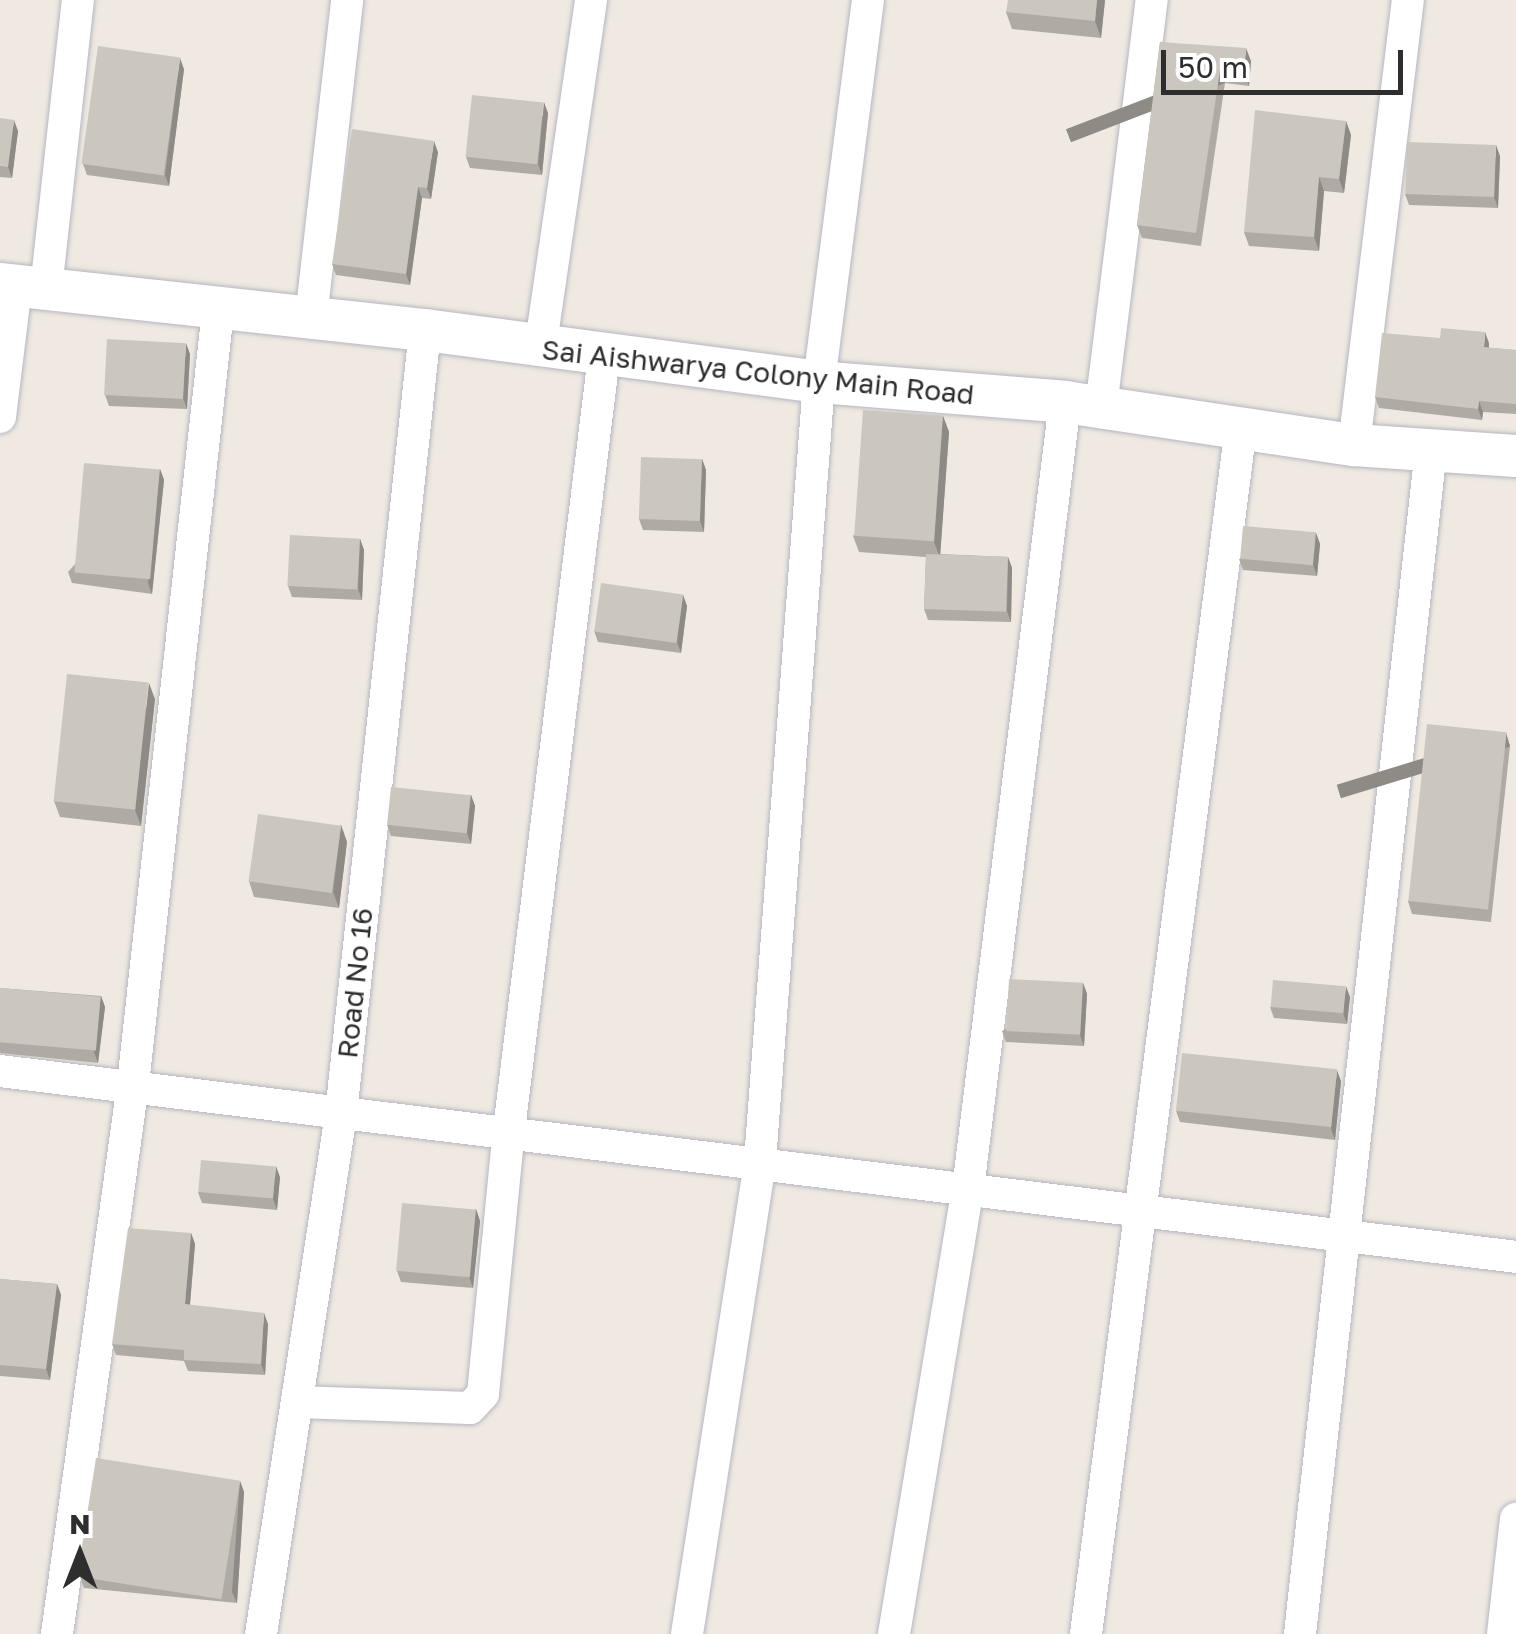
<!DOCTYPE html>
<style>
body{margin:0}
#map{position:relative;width:1516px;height:1634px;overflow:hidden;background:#efe9e1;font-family:"Golos Text",sans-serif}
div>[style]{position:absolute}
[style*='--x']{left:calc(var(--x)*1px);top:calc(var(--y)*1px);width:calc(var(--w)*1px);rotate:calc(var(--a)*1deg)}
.roads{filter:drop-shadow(0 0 2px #b4b7c1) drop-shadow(0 0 2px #b4b7c1)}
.minor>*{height:32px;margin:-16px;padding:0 16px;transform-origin:16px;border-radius:16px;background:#fff}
.tertiary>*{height:42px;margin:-21px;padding:0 21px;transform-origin:21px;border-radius:21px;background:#fff}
.wall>*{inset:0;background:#afaba4}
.shaded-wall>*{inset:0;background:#8e8b86;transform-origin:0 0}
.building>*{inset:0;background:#cbc7bf;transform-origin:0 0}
span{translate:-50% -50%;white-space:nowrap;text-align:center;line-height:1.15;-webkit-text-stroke:8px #fff;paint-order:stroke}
.street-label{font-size:28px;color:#2e2e2e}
.north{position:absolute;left:30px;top:1504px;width:100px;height:100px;-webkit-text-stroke:8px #fff;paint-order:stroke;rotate:0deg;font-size:28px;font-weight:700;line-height:40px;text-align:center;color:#2e2e2e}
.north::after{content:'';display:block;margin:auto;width:35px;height:45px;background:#2e2e2e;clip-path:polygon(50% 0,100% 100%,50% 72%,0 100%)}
.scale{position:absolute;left:1161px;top:50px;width:242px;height:45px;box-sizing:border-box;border:5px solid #2e2e2e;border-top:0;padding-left:12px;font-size:30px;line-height:35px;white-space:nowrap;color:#2e2e2e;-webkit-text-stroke:8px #fff;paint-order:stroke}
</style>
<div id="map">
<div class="roads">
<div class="minor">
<div style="--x:46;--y:289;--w:291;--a:-83.7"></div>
<div style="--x:311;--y:318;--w:320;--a:-83.5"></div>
<div style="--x:540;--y:350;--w:354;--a:-81.7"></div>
<div style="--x:1101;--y:407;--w:410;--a:-82.9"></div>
<div style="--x:0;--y:417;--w:132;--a:-83"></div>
<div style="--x:1354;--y:445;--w:448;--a:-83.1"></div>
<div style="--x:0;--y:1071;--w:1527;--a:6.99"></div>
<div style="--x:297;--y:1402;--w:173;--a:2"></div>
<div style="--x:470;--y:1408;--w:19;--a:-47"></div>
<div style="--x:483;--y:1394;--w:257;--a:-84.4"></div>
<div style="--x:508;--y:1138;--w:788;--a:-83"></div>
<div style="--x:57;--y:1634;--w:555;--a:-82.13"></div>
<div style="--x:133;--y:1084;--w:779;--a:-83.73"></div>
<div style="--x:261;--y:1634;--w:526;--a:-81.25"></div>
<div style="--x:341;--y:1114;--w:788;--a:-83.88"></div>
<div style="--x:687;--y:1634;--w:479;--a:-81.2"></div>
<div style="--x:760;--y:1161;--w:781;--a:-85.67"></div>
<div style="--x:819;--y:382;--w:385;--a:-82.7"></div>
<div style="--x:894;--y:1634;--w:451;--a:-80.6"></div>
<div style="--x:968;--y:1189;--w:793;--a:-82.97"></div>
<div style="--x:1086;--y:1634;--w:1216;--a:-82.68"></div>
<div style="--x:1300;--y:1634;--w:1191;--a:-83.69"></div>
<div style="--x:1503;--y:1634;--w:116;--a:-83.6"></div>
</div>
<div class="tertiary">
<div style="--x:0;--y:284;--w:427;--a:6.2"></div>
<div style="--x:425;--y:330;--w:397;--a:7.5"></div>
<div style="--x:819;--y:382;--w:247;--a:4.6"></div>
<div style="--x:1065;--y:402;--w:292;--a:8.5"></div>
<div style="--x:1354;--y:445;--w:162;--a:3.9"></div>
</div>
</div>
<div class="wall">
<div style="clip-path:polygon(1105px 0,1101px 38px,1012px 29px,1006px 12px)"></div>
<div style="clip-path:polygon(1160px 42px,1251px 61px,1249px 86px,1225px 83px,1201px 246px,1142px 238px,1137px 225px)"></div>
<div style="clip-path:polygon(184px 69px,169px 186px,87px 175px,83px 164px)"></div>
<div style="clip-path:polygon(548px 113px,542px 175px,470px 168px,466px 157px)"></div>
<div style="clip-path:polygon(0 118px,18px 131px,12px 178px,0 177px)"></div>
<div style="clip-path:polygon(1346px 121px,1351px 135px,1344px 193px,1324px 191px,1319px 251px,1249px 246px,1244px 232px)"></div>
<div style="clip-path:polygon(438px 152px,431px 199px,422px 198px,410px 285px,336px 275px,332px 264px)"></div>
<div style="clip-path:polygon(1500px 156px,1498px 208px,1409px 205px,1405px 194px)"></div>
<div style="clip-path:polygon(1489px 343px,1489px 348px,1516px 350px,1516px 414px,1483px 412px,1482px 420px,1379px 408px,1375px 397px)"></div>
<div style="clip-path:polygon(190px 354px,187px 409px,109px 406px,105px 395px)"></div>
<div style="clip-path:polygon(943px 416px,949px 432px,940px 554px,1008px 557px,1012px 568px,1011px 622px,928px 620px,924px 609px,926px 557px,859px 552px,853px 536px)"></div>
<div style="clip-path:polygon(702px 459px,706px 470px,704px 532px,643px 530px,639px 519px)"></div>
<div style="clip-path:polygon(160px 469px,164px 480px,152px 594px,72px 583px,68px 572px)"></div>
<div style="clip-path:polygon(1316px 533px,1320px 544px,1317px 576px,1243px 570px,1239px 559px)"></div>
<div style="clip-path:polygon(360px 539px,364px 550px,362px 600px,292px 597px,288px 586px)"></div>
<div style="clip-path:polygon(683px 595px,687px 606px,681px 653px,598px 642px,594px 631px)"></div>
<div style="clip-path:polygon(155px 699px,141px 826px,60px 817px,54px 801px)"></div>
<div style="clip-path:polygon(1506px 733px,1510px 746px,1491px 922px,1412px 914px,1408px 901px)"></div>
<div style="clip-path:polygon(471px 795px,475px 806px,471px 844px,391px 836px,387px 825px)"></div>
<div style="clip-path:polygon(341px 825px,347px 842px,339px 908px,254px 897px,249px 881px)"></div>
<div style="clip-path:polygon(1083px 983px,1087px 994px,1084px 1046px,1006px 1042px,1002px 1031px)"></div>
<div style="clip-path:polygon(0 988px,101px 996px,105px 1007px,98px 1063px,0 1053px)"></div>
<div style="clip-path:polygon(1350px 997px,1347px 1024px,1274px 1018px,1270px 1007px)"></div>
<div style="clip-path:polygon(1341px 1081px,1335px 1140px,1180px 1122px,1176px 1111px)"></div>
<div style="clip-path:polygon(280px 1177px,277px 1210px,202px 1203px,198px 1192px)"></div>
<div style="clip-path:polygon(476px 1209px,480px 1221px,473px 1288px,401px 1282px,397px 1271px)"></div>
<div style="clip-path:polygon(191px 1233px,195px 1244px,190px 1305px,268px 1324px,265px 1375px,188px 1371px,184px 1361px,116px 1355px,112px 1344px)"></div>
<div style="clip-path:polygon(0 1279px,57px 1284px,61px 1295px,50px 1380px,0 1376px)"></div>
<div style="clip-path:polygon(240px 1481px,244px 1492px,237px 1603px,84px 1588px,80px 1577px)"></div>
</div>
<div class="shaded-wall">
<div style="clip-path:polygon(1097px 0,1105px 0,1101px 38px,1095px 21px)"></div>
<div style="clip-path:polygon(1246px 48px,1251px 61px,1249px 86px,1244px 73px)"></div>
<div style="clip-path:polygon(180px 58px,184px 69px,169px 186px,165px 175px)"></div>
<div style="left:1220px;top:70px;width:14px;height:165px;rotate:69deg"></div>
<div style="clip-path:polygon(544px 102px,548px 113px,542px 175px,538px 164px)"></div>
<div style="clip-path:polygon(14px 120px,18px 131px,12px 178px,8px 167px)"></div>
<div style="clip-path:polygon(1346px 121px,1351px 135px,1344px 193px,1339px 179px)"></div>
<div style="clip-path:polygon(434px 141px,438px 152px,431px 199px,427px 188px)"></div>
<div style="clip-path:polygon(1496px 145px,1500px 156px,1498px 208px,1494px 197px)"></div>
<div style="clip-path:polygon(1319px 177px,1324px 191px,1319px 251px,1314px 237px)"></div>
<div style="clip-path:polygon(418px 187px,422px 198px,410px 285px,406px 274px)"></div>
<div style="clip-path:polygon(1485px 332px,1489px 343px,1488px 358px,1484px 347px)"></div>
<div style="clip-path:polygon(186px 343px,190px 354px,187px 409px,183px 398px)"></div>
<div style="clip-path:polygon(1479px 401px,1483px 412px,1482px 420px,1478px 409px)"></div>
<div style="clip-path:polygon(943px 416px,949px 432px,940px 558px,934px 542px)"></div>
<div style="clip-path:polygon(702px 459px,706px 470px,704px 532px,700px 521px)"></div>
<div style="clip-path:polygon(160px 469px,164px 480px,152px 594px,148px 583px)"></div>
<div style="clip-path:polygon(1316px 533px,1320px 544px,1317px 576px,1313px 565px)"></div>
<div style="clip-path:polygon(360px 539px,364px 550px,362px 600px,358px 589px)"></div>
<div style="clip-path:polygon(1008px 557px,1012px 568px,1011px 622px,1007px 611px)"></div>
<div style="clip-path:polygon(683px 595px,687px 606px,681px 653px,677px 642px)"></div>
<div style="clip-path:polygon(149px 683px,155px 699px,141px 826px,135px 810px)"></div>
<div style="left:1506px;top:733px;width:14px;height:177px;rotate:73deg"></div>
<div style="clip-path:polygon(471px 795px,475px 806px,471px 844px,467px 833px)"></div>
<div style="clip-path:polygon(341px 825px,347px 842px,339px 908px,333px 892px)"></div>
<div style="clip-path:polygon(1083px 983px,1087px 994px,1084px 1046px,1080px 1035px)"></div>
<div style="clip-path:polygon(1346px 986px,1350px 997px,1347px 1024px,1343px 1013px)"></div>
<div style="clip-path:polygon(101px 996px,105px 1007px,98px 1063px,94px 1052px)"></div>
<div style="clip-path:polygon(1337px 1070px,1341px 1081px,1335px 1140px,1331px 1129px)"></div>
<div style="clip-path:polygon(276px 1166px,280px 1177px,277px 1210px,273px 1199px)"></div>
<div style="clip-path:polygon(476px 1209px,480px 1221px,473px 1288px,469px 1277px)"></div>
<div style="clip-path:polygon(191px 1233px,195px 1244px,189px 1315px,185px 1304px)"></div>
<div style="clip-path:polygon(57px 1284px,61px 1295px,50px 1380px,46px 1369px)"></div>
<div style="clip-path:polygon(264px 1313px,268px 1324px,265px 1375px,261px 1364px)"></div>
<div style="clip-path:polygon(240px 1481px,244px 1492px,237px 1603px,232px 1592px)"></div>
</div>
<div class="building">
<div style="clip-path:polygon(1008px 0,1097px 0,1095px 21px,1006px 12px)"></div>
<div style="clip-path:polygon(1160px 42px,1246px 48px,1244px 73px,1220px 70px,1196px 233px,1137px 225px)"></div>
<div style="left:98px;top:46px;width:83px;height:119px;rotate:8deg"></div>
<div style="left:472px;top:95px;width:72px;height:62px;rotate:6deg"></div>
<div style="clip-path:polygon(1255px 110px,1346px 121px,1339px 179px,1319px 177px,1314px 237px,1244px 232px)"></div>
<div style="clip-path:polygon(0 118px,14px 120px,8px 167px,0 166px)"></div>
<div style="clip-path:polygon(352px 129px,434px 141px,427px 188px,418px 187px,406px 274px,332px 264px)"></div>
<div style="left:1407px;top:142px;width:89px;height:52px;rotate:2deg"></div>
<div style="clip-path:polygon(1441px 328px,1485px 332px,1484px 347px,1516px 350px,1516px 404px,1479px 401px,1478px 409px,1375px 397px,1382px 333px,1440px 338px)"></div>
<div style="left:107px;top:339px;width:79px;height:56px;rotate:3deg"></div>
<div style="left:863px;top:410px;width:80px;height:126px;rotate:4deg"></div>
<div style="left:641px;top:457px;width:61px;height:62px;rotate:2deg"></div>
<div style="left:84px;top:463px;width:76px;height:110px;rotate:5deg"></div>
<div style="left:1243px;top:526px;width:73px;height:33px;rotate:5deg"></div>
<div style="left:290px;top:535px;width:70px;height:51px;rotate:3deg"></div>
<div style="left:926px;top:554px;width:82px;height:55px;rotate:2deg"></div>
<div style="left:601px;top:583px;width:83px;height:49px;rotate:8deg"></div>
<div style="left:67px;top:674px;width:82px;height:128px;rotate:6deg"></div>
<div style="left:1427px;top:724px;width:80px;height:178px;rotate:6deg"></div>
<div style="left:391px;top:787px;width:80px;height:38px;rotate:6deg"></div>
<div style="left:258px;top:814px;width:84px;height:68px;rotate:8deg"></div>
<div style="left:1009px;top:979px;width:74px;height:52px;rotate:3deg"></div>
<div style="left:1273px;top:980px;width:73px;height:27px;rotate:5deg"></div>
<div style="left:0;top:988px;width:101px;height:54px;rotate:5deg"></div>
<div style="left:1182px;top:1053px;width:156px;height:58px;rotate:6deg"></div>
<div style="left:201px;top:1160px;width:75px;height:32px;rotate:5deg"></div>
<div style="left:402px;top:1203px;width:74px;height:68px;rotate:5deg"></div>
<div style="clip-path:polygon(128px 1228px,191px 1233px,185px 1304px,264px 1313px,261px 1364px,184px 1360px,184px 1350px,112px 1344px)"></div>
<div style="clip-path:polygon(0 1279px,57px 1284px,46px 1369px,0 1365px)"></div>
<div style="left:96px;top:1458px;width:146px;height:120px;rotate:9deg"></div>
</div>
<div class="street-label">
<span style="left:758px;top:372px;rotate:6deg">Sai Aishwarya Colony Main Road</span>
<span style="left:355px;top:983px;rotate:-84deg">Road No 16</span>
</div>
<div class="north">N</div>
<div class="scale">50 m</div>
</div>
